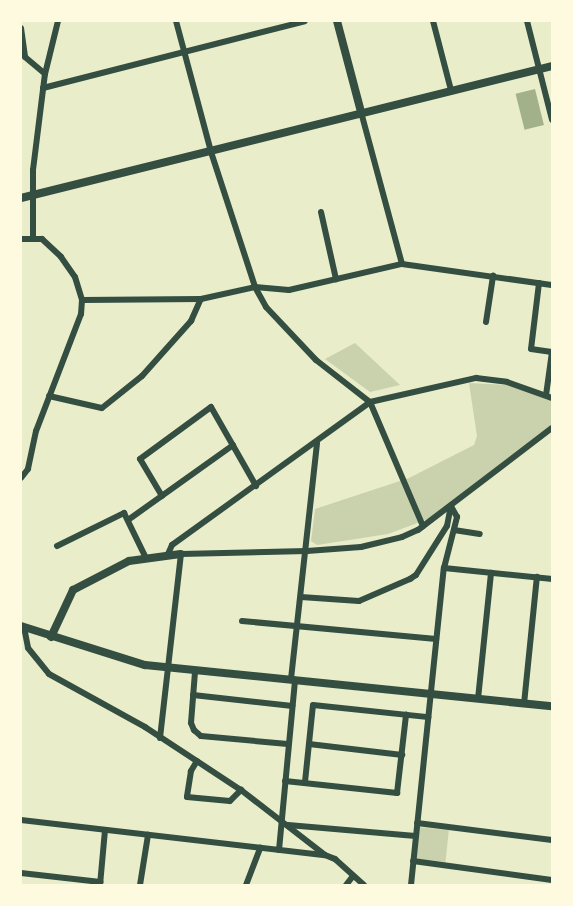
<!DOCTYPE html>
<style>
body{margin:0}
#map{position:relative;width:573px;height:906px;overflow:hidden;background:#e9edc9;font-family:"DejaVu Sans",sans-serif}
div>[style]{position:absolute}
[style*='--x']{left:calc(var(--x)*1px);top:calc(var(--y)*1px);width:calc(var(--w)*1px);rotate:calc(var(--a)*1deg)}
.green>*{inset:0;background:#cad2ad;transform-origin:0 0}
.water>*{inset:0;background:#a3b18a;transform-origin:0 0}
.minor>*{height:6px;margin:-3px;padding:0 3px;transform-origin:3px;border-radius:3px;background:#344e41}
.tertiary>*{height:8px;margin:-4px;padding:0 4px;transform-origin:4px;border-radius:4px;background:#344e41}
span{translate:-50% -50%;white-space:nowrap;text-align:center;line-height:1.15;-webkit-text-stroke:4.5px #fefae0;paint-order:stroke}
.frame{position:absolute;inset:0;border:22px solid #fefae0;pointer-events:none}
</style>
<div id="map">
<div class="green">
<div style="clip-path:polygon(355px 343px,400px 385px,370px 392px,325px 359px)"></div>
<div style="clip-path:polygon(469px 383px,509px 385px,552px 401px,552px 425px,428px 519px,388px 534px,317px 545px,311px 541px,315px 509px,409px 478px,474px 445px,477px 436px)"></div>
<div style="left:419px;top:827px;width:30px;height:32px;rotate:6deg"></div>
</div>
<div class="water">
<div style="left:535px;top:89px;width:37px;height:20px;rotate:76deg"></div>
</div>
<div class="minor">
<div style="--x:176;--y:21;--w:136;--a:75"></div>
<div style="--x:211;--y:152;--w:142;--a:71.9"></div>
<div style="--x:255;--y:287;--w:23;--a:61"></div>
<div style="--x:266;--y:307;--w:73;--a:46.7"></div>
<div style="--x:316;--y:360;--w:68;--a:37.9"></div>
<div style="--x:370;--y:402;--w:135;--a:66.9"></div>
<div style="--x:433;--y:21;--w:71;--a:75.4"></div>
<div style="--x:527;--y:21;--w:102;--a:75.8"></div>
<div style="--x:21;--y:28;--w:29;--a:82"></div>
<div style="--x:25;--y:57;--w:26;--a:40"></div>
<div style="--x:43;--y:88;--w:270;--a:-14.3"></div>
<div style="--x:361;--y:112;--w:157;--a:74.9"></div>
<div style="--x:321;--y:212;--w:69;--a:77.4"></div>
<div style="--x:33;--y:237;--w:67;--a:-90"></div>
<div style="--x:33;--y:170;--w:97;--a:-82.9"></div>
<div style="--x:45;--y:74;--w:55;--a:-76.2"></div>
<div style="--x:21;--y:239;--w:21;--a:0"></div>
<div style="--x:42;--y:239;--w:26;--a:43"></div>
<div style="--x:61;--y:257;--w:24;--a:55"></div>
<div style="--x:75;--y:277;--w:24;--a:73"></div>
<div style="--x:82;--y:300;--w:14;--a:94"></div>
<div style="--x:81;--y:314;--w:125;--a:111"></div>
<div style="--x:36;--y:431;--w:39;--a:102"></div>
<div style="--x:28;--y:469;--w:11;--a:128"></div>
<div style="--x:539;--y:283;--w:66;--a:96.9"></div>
<div style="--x:531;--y:349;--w:21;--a:8"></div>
<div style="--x:552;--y:352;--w:43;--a:97.9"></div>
<div style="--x:82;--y:300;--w:119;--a:-0.5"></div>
<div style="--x:201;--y:299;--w:55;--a:-12.5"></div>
<div style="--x:255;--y:287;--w:34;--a:5"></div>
<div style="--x:289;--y:290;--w:116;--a:-13"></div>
<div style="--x:402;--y:264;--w:151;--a:8"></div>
<div style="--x:486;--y:322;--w:47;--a:-81.3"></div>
<div style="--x:49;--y:396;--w:54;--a:12.8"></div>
<div style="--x:102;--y:408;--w:51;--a:-38.7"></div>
<div style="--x:142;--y:376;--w:74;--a:-48.3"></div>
<div style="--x:191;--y:321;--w:24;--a:-66"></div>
<div style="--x:162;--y:496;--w:43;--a:-120.7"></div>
<div style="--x:140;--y:459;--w:88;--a:-36.2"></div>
<div style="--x:211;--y:407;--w:91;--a:60.3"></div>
<div style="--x:128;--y:520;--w:129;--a:-35.5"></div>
<div style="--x:454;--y:530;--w:26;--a:9"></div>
<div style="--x:57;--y:546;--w:75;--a:-26.2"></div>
<div style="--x:124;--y:513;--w:48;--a:64"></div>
<div style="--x:168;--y:554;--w:10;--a:-66"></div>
<div style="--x:172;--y:545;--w:244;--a:-35.8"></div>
<div style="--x:370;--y:402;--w:109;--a:-12.8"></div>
<div style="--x:476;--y:378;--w:31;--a:7"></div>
<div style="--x:507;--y:382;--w:48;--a:19.6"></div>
<div style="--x:444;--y:568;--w:109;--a:5.8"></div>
<div style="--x:301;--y:597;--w:58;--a:3.9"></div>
<div style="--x:359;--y:601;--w:56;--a:-23.3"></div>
<div style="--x:410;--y:579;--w:7;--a:-34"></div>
<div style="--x:416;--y:575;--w:58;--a:-57.7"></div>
<div style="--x:447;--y:526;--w:20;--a:-79"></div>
<div style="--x:242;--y:621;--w:195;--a:5.3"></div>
<div style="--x:24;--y:627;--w:21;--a:79"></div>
<div style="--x:28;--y:648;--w:33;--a:51"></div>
<div style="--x:49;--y:674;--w:110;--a:28.9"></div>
<div style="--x:145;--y:727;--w:115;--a:33.3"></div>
<div style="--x:241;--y:790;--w:106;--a:37.7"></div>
<div style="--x:195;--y:672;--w:51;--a:94.5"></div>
<div style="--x:191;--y:723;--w:8;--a:67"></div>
<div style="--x:194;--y:730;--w:9;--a:41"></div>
<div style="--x:201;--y:736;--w:87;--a:5.3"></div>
<div style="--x:291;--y:679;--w:237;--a:-83.7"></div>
<div style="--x:193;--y:695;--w:100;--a:6.3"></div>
<div style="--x:478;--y:699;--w:127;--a:-84.1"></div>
<div style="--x:524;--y:704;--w:128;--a:-84.2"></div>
<div style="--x:160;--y:738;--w:185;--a:-83.5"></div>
<div style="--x:181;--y:554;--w:126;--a:-1.4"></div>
<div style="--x:307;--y:551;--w:54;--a:-4.2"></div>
<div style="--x:361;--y:547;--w:42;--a:-13.7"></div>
<div style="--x:402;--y:537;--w:17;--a:-24"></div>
<div style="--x:418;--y:530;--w:168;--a:-37.3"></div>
<div style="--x:309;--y:744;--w:94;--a:6.7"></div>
<div style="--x:197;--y:761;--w:12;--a:121"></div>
<div style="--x:191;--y:771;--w:26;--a:99"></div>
<div style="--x:187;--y:797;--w:43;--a:5.3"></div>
<div style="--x:230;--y:801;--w:16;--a:-45"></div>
<div style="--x:285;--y:781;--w:113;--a:6.1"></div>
<div style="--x:397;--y:793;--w:79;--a:-83.4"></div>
<div style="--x:305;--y:782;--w:77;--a:-84.1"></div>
<div style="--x:313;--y:705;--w:116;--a:6"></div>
<div style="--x:21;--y:820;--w:306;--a:6.6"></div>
<div style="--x:325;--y:855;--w:11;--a:22"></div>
<div style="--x:335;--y:859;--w:39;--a:42"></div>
<div style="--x:417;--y:823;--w:136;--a:7.2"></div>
<div style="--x:288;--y:825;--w:128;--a:4.9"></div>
<div style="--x:279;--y:850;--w:171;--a:-84.6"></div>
<div style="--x:413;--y:861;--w:140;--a:7.8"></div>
<div style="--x:21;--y:873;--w:80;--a:6.5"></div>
<div style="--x:100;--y:885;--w:55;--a:-84.8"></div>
<div style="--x:140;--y:885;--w:51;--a:-80.9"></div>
<div style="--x:246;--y:885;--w:40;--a:-69"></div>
<div style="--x:346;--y:885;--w:11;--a:-52"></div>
<div style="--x:411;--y:885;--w:319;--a:-84.1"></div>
<div style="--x:444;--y:568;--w:53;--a:-75.7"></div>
<div style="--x:457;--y:517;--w:13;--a:-119"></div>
</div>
<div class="tertiary">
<div style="--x:337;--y:21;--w:94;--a:75.2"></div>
<div style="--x:21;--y:198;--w:547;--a:-13.96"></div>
<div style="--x:21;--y:626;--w:130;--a:17.5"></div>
<div style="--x:145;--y:665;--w:409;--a:5.8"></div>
<div style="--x:51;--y:637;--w:52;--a:-64.9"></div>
<div style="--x:73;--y:590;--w:63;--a:-27.4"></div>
<div style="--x:129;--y:561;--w:52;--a:-7.7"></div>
</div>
<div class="frame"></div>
</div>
